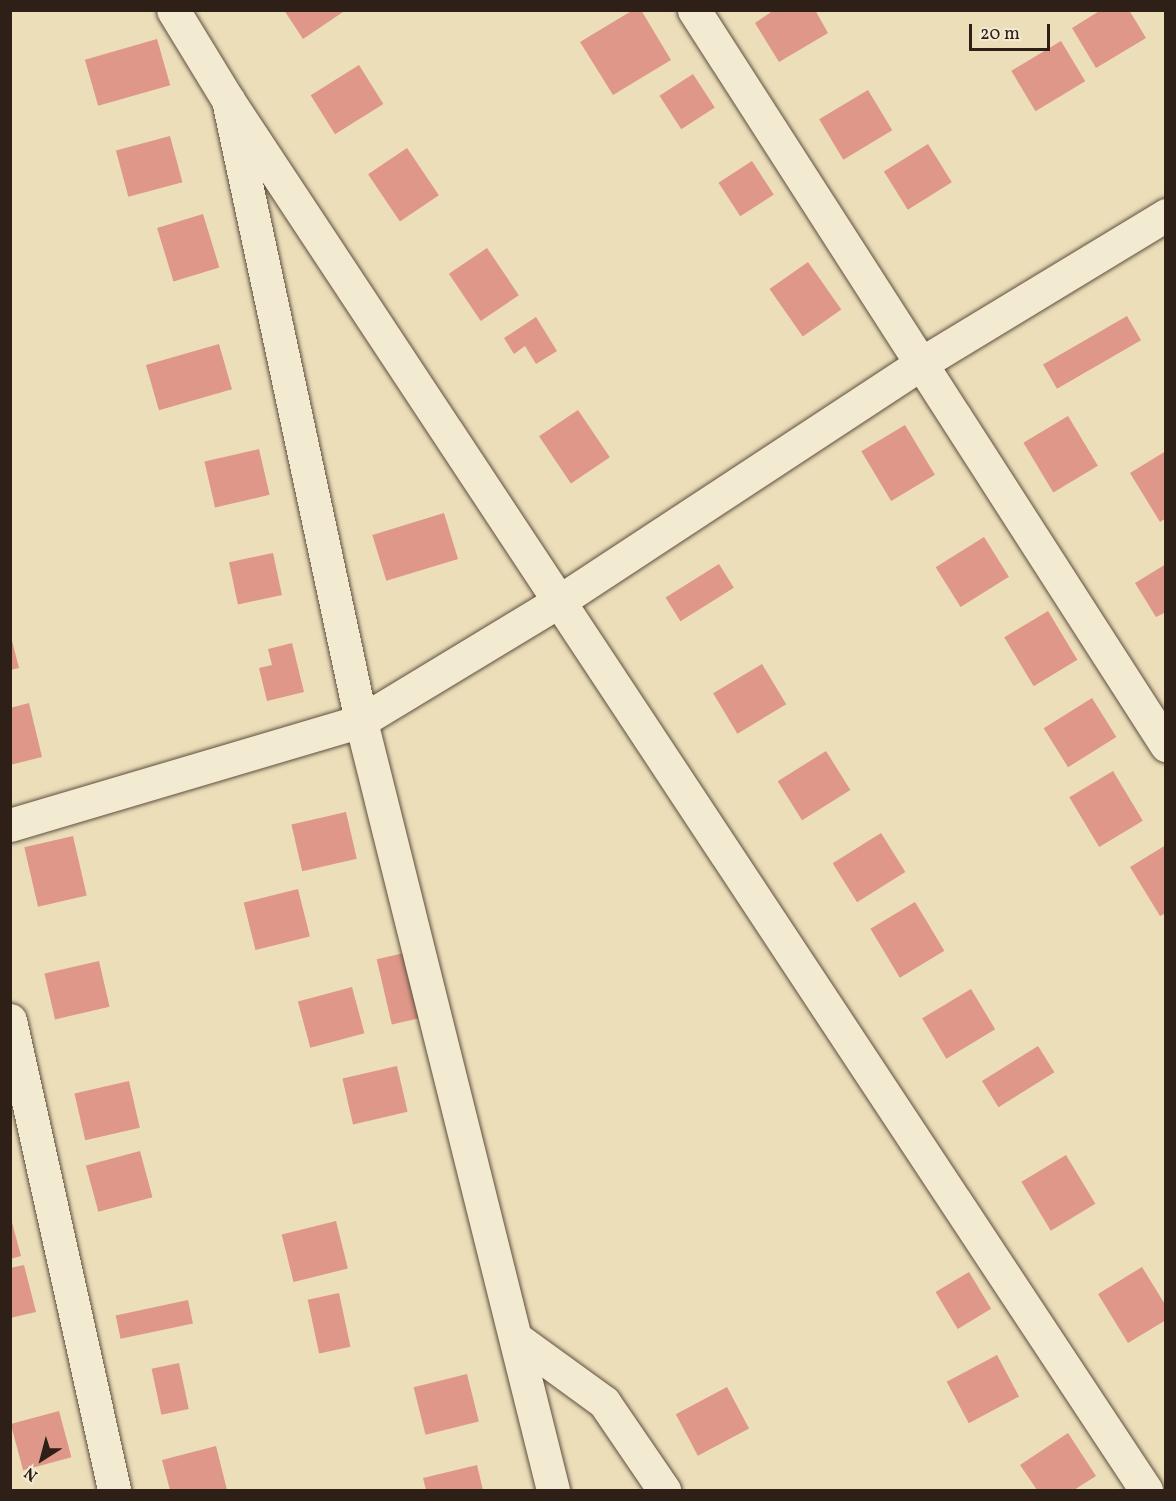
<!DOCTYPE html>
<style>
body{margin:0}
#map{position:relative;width:1176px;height:1501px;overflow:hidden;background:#eddeba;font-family:Vollkorn,serif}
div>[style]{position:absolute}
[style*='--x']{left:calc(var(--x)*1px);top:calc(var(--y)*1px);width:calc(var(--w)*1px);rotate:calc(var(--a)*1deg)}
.building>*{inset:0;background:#de9788;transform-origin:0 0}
.roads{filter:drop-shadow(0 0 2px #5e503f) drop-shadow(0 0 2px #5e503f)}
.minor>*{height:33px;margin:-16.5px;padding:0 16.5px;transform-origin:16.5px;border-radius:16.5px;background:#f3ead2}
span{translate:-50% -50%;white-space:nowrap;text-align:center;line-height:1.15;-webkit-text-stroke:4.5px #f3ead2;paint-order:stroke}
.frame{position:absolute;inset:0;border:12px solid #2e2016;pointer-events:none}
.north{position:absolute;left:12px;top:1429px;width:60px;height:60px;-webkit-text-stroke:4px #f3ead2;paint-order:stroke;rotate:216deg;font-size:16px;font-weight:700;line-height:24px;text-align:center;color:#2e2016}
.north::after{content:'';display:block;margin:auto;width:21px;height:27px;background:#2e2016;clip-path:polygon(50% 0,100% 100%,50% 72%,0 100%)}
.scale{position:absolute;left:969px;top:24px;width:81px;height:27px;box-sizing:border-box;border:3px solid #2e2016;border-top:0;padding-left:8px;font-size:18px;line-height:21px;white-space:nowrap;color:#2e2016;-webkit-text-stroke:4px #f3ead2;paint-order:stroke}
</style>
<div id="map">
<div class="building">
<div style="clip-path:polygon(284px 10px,342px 10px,343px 12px,303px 39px)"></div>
<div style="clip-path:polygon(633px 10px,641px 10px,671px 60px,613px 95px,580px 42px)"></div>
<div style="clip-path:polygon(774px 10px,815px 10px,828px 33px,779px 62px,755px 23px)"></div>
<div style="clip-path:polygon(1101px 10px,1129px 10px,1146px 38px,1096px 68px,1072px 28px)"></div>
<div style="left:157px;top:39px;width:48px;height:75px;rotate:74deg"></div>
<div style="left:1061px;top:41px;width:47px;height:58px;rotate:59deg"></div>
<div style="left:359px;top:65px;width:46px;height:57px;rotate:58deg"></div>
<div style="left:693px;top:74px;width:40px;height:40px;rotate:57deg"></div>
<div style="left:868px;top:90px;width:47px;height:57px;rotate:59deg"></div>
<div style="left:170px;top:136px;width:48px;height:56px;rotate:75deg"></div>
<div style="left:928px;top:144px;width:45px;height:52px;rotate:58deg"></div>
<div style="left:407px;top:148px;width:57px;height:47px;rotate:56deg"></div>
<div style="left:752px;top:161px;width:40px;height:40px;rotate:57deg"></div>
<div style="left:203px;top:214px;width:56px;height:48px;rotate:73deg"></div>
<div style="left:487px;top:248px;width:57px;height:46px;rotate:56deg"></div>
<div style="left:808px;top:262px;width:58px;height:47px;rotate:55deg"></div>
<div style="left:1127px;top:316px;width:28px;height:97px;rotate:60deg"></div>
<div style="clip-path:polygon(536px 317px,557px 351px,536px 364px,525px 346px,514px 354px,504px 338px)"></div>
<div style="left:219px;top:344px;width:47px;height:76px;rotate:74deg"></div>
<div style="left:578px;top:410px;width:57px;height:47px;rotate:56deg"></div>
<div style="left:1068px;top:416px;width:58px;height:52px;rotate:59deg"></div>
<div style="left:905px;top:425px;width:58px;height:51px;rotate:59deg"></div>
<div style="left:259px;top:449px;width:47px;height:56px;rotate:77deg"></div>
<div style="clip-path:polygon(1166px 451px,1166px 518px,1160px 522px,1130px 473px)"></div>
<div style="left:444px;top:513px;width:48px;height:75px;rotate:73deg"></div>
<div style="left:984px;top:537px;width:47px;height:57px;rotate:58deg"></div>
<div style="left:273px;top:553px;width:43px;height:45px;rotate:78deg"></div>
<div style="left:719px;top:564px;width:28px;height:63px;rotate:58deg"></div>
<div style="clip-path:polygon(1166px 564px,1166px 612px,1156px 617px,1135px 583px)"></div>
<div style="left:1048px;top:611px;width:57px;height:51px;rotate:59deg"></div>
<div style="clip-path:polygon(10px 633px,19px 668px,10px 670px)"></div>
<div style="clip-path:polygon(292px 643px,304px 692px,267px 701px,259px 668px,272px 665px,268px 649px)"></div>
<div style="left:762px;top:664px;width:47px;height:57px;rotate:59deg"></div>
<div style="left:1092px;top:698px;width:46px;height:57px;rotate:58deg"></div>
<div style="clip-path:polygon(29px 703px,42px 757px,10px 765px,10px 708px)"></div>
<div style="left:826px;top:751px;width:46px;height:57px;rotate:58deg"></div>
<div style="left:1113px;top:771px;width:58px;height:51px;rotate:59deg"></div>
<div style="left:346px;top:812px;width:48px;height:56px;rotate:77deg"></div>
<div style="left:881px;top:833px;width:46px;height:57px;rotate:58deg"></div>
<div style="left:73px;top:836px;width:61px;height:50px;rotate:77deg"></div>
<div style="clip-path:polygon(1166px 845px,1166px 913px,1160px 916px,1130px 867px)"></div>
<div style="left:298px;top:889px;width:49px;height:56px;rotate:76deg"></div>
<div style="left:915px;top:902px;width:57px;height:52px;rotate:59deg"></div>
<div style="left:404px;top:953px;width:67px;height:28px;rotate:77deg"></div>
<div style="left:99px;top:961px;width:47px;height:56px;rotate:77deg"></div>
<div style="left:352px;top:987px;width:48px;height:56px;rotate:75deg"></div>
<div style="left:971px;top:989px;width:47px;height:57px;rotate:59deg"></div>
<div style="left:1038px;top:1046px;width:31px;height:66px;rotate:58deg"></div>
<div style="left:397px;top:1066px;width:47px;height:56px;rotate:77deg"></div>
<div style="left:129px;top:1081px;width:48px;height:56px;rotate:77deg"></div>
<div style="left:140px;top:1151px;width:48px;height:56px;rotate:75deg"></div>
<div style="left:1066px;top:1155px;width:57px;height:52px;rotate:59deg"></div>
<div style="clip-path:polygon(10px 1215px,21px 1256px,10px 1259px)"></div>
<div style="left:336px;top:1221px;width:49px;height:56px;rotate:76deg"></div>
<div style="clip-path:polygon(24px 1265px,36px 1312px,10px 1318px,10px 1268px)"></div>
<div style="clip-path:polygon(1142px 1267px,1166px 1306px,1166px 1320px,1128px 1343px,1098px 1294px)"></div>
<div style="left:969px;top:1272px;width:43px;height:39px;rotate:59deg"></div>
<div style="left:339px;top:1293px;width:55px;height:32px;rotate:78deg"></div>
<div style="left:188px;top:1300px;width:24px;height:74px;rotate:78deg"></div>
<div style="left:997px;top:1355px;width:47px;height:57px;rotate:62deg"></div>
<div style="left:179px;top:1363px;width:47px;height:28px;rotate:78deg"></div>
<div style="left:467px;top:1374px;width:49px;height:55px;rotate:76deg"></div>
<div style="left:727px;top:1387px;width:47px;height:58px;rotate:62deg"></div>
<div style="left:59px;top:1411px;width:48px;height:50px;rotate:75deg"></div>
<div style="clip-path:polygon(1068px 1433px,1096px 1476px,1074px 1490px,1037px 1490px,1020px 1465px)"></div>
<div style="clip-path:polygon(216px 1446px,227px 1490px,170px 1490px,162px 1460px)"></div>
<div style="clip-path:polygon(477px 1465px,483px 1490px,426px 1490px,423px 1478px)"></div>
</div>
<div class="roads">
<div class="minor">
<div style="--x:694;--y:10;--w:874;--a:57.29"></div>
<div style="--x:228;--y:100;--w:1666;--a:56.56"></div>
<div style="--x:10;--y:825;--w:366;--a:-16.5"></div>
<div style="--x:361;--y:721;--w:635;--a:-102.09"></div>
<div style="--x:228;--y:100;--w:105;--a:-121.4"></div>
<div style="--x:10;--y:1020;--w:481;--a:77.5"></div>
<div style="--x:520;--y:1341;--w:104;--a:36"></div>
<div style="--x:604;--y:1402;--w:107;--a:55.7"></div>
<div style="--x:553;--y:1490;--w:793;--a:-104.02"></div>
<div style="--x:361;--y:721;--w:234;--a:-31.2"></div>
<div style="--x:561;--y:600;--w:430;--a:-33.3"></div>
<div style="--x:920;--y:364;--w:288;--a:-31.2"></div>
</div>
</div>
<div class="frame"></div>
<div class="north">N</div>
<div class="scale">20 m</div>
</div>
